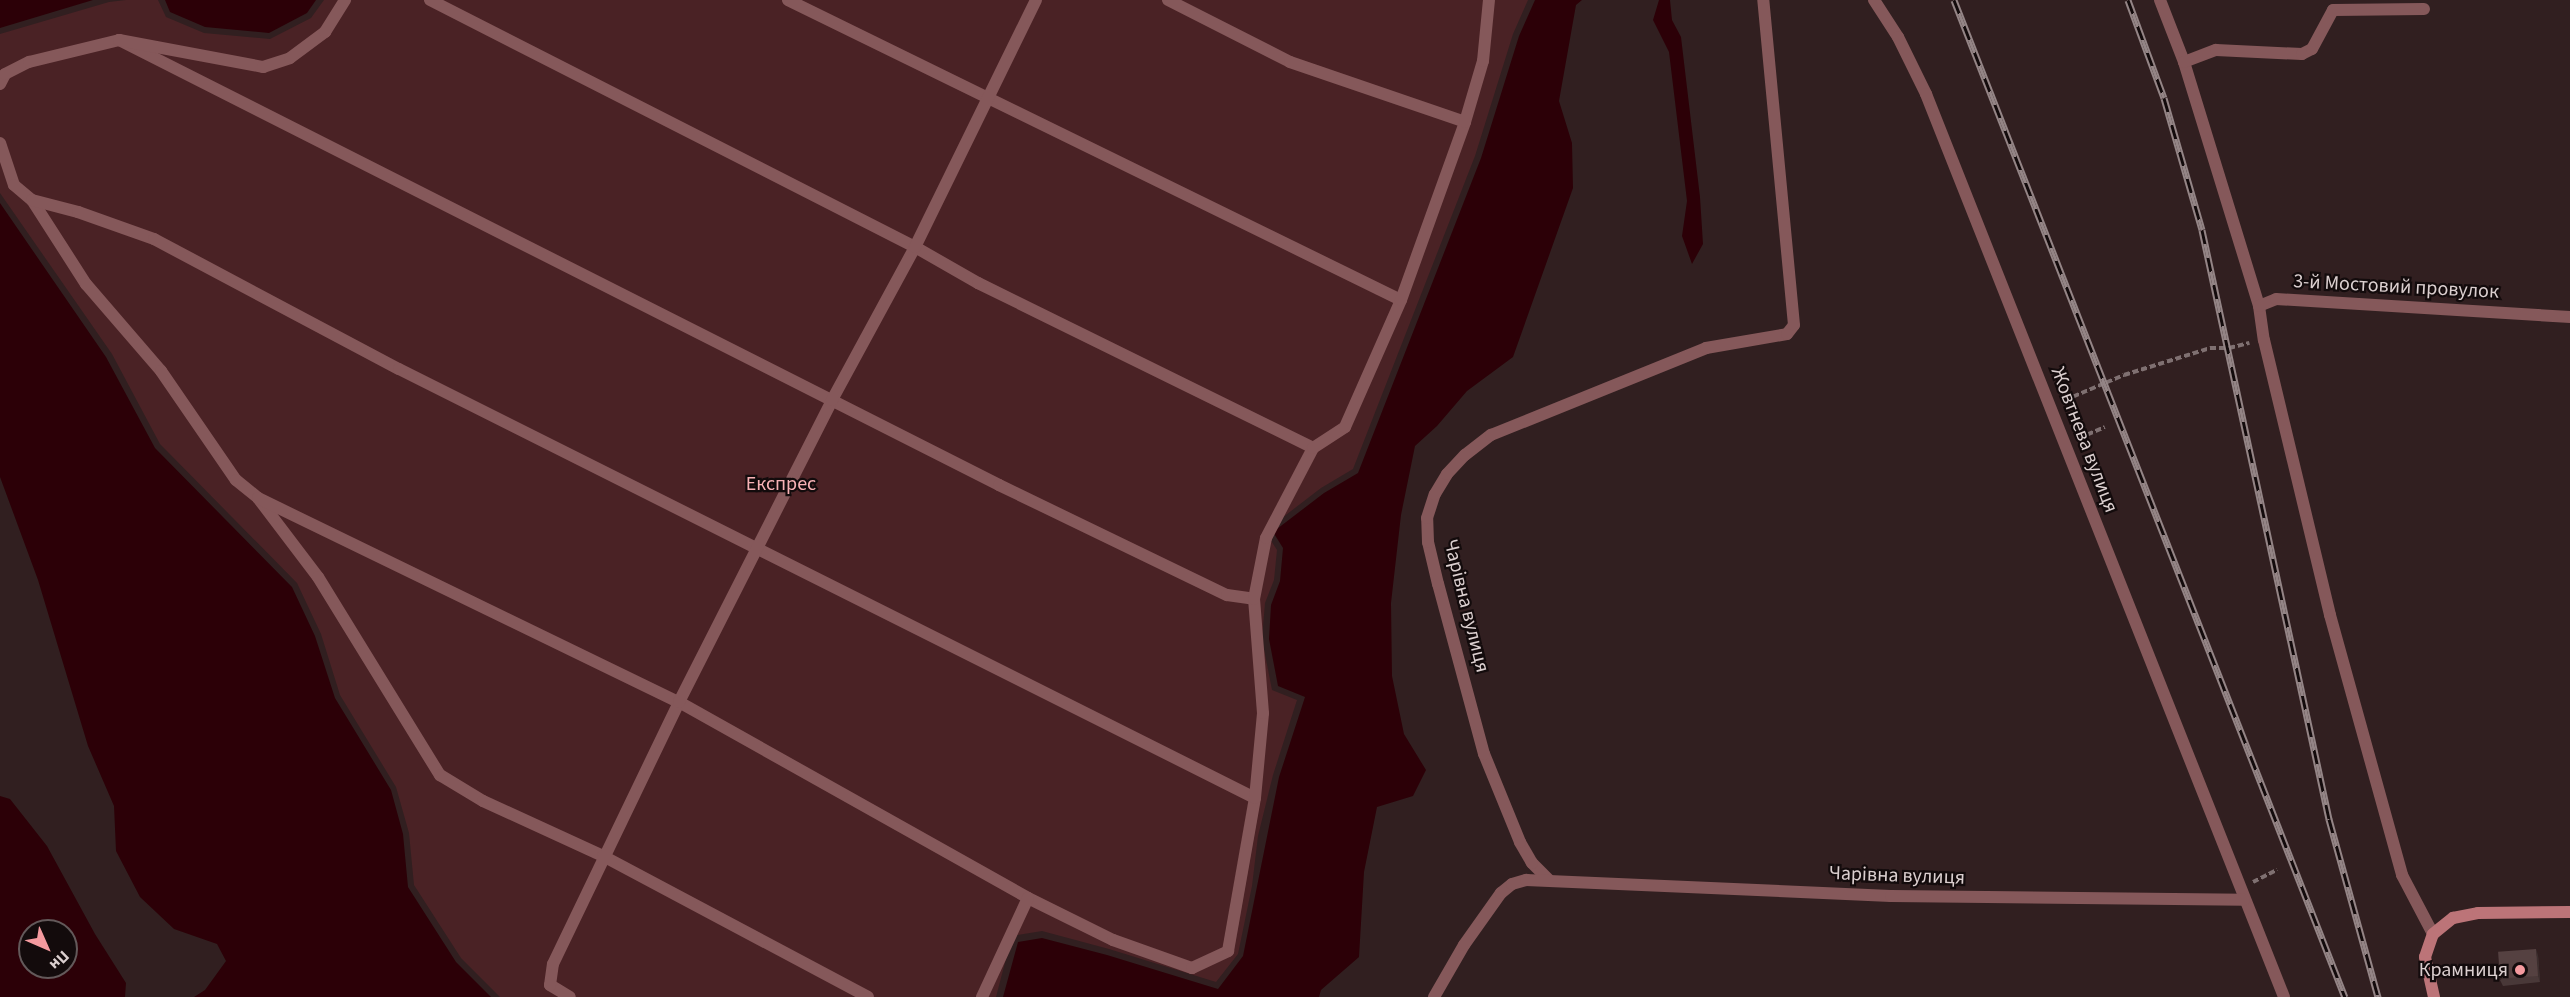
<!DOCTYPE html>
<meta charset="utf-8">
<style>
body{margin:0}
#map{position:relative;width:2570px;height:997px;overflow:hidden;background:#311f20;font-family:"Source Sans 3",sans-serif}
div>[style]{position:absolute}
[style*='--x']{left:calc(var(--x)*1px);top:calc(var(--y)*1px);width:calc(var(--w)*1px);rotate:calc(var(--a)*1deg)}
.green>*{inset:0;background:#4a2225}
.water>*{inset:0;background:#2c0007}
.path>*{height:4px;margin-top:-2px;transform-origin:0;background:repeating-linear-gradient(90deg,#7f7071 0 6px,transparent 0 9px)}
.lane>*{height:12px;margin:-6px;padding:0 6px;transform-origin:6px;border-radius:6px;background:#85585a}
.street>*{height:12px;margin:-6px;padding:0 6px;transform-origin:6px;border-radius:6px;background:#85585a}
.secondary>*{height:12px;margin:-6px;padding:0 6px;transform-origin:6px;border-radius:6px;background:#bc7478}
.rail>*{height:7px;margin-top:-3.5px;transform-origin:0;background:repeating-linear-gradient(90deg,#130b0c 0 14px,#948586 0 28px);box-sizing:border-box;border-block:2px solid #948586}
.wall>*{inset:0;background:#493838}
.shaded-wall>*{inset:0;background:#3c2e2e}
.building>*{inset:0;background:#554141;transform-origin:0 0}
.dots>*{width:16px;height:16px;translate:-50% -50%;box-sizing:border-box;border:3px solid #130b0c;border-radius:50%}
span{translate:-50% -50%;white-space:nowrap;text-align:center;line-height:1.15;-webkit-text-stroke:4.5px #130b0c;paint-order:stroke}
.street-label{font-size:20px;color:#dbcfcf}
.park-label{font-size:20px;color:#f8b2b5}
.poi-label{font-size:20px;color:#dbcfcf}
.right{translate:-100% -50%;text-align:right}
.north{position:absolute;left:18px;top:919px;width:60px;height:60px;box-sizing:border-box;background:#130b0c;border:2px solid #63595a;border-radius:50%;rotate:135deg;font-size:16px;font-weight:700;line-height:24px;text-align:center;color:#dbcfcf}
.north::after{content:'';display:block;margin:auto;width:21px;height:27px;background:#f49a9f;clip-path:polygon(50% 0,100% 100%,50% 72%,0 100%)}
</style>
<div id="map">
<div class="green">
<div style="clip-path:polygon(126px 0,158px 0,166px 17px,204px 33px,270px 39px,311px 18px,324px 0,1528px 0,1513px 34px,1475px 156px,1353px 469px,1321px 488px,1265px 531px,1277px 550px,1274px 580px,1265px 603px,1262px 639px,1272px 690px,1297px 700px,1273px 775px,1258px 836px,1252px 886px,1238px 954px,1216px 982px,1109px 949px,1042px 931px,1012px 936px,996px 997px,500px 997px,461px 958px,414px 885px,409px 833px,396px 787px,340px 695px,321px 634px,297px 583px,160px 444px,112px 354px,0 193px,0 34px,109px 2px)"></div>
</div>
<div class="water">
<div style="clip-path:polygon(0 0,93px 0,0 28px)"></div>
<div style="clip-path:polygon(165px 0,316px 0,307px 13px,269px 33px,205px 27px,170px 12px)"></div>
<div style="clip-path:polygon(1535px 0,1582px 0,1576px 5px,1559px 101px,1572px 143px,1573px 188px,1513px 357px,1467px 391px,1437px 426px,1415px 446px,1401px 515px,1391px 603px,1392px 676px,1404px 734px,1426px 770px,1413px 796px,1377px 807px,1364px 872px,1359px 957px,1321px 990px,1319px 997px,1003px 997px,1018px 942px,1042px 938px,1107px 955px,1218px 989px,1243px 956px,1279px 777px,1305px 697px,1278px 686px,1269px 639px,1271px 605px,1280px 581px,1283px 548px,1273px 532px,1324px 493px,1358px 473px,1481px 158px,1519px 36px)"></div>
<div style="clip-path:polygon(1659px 0,1670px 0,1672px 20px,1681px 37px,1700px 197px,1703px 244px,1692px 264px,1682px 236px,1687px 201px,1669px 52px,1653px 20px)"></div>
<div style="clip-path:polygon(0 203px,106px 357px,155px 448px,292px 587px,315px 636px,335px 698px,391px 790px,403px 834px,408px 887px,456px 962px,491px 997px,194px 997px,205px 990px,226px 961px,217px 944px,174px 929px,140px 897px,116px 851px,114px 806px,88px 746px,38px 580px,0 477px)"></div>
<div style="clip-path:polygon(evenodd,0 796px,10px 799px,47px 846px,95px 934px,126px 983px,125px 997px,0 997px,0 796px,30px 931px,66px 931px,66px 967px,30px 967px,30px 931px)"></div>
</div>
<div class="path">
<div style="--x:2065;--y:400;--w:64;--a:-23"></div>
<div style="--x:2124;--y:375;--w:90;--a:-17.4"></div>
<div style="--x:2210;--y:348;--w:19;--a:0"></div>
<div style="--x:2229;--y:348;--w:21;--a:-14"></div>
<div style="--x:2079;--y:438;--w:28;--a:-23"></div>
<div style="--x:2253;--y:882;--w:27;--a:-27"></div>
</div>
<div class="lane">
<div style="--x:430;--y:0;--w:544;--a:26.99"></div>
<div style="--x:915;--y:247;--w:73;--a:29.7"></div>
<div style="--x:978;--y:283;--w:373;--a:26.2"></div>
<div style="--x:788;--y:0;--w:682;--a:26.08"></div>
<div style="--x:1168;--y:0;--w:137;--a:26.9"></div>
<div style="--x:1290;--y:62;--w:185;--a:18.9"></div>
<div style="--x:119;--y:40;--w:986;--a:26.82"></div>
<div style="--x:999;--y:485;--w:253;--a:25.8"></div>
<div style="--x:1227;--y:595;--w:27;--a:8"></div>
<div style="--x:0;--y:84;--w:11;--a:-63"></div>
<div style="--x:5;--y:74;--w:27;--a:-27"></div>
<div style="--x:29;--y:62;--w:93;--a:-13.7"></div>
<div style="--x:119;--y:40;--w:147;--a:10.6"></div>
<div style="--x:263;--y:67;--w:28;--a:-18"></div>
<div style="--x:290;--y:58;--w:44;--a:-36.6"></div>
<div style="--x:325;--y:32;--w:38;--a:-58"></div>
<div style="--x:0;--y:143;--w:44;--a:71.6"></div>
<div style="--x:14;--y:185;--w:23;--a:40"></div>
<div style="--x:32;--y:200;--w:100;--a:57.3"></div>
<div style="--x:86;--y:284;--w:115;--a:49.2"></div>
<div style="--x:161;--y:371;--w:132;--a:55.5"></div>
<div style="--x:236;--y:480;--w:28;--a:39"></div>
<div style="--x:258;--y:498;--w:99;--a:52.8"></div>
<div style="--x:318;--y:577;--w:233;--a:58.4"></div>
<div style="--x:440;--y:775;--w:50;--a:31.2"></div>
<div style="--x:483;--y:801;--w:132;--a:24.6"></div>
<div style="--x:603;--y:856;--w:300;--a:28"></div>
<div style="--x:32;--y:200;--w:48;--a:14.6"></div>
<div style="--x:78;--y:212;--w:81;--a:19.6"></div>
<div style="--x:154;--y:239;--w:277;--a:28"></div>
<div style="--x:399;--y:369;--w:957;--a:26.62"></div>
<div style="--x:258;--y:498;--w:468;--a:25.9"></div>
<div style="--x:679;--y:702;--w:400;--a:29.3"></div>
<div style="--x:1028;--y:898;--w:95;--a:26.3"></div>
<div style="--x:1113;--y:940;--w:84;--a:19.5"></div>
<div style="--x:1192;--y:968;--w:40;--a:-25"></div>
<div style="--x:1228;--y:951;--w:155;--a:-80"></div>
<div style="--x:1255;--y:798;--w:85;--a:-84.6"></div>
<div style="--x:1263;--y:713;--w:114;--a:-94.5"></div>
<div style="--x:1254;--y:599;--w:62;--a:-78.9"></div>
<div style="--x:1266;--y:538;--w:102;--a:-62.4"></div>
<div style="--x:1313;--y:448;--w:38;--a:-33"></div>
<div style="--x:1345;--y:427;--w:139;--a:-66.2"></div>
<div style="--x:1401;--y:300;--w:189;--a:-70.2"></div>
<div style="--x:1465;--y:122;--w:64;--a:-73.6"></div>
<div style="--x:1483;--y:61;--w:61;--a:-84.4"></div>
<div style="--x:550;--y:985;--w:23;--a:31"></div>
<div style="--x:982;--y:997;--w:109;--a:-65.1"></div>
</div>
<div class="street">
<div style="--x:1874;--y:0;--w:44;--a:57"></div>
<div style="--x:1898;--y:37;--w:64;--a:63.8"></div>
<div style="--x:1926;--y:94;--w:971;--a:68.37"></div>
<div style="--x:2160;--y:0;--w:66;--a:68.8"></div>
<div style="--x:2184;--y:62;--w:255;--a:72.9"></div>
<div style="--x:2259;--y:306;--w:34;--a:82"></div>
<div style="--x:2264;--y:340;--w:283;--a:76.5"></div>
<div style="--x:2330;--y:615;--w:270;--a:74.5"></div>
<div style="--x:2402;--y:875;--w:67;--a:62.3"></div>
<div style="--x:2184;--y:62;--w:34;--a:-21"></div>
<div style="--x:2216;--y:50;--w:86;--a:2.7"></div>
<div style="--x:2302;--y:54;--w:11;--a:-27"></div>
<div style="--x:2312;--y:49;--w:44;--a:-61.7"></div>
<div style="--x:2333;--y:10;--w:91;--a:-0.6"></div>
<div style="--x:2259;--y:306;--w:18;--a:-22"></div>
<div style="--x:2276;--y:299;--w:295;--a:3.5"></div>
<div style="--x:1549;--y:880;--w:24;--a:-135"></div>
<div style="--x:1532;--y:863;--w:24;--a:-120"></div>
<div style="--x:1520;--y:842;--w:95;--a:-112.2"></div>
<div style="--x:1484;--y:754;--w:176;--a:-105.1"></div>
<div style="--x:1438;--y:584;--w:43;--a:-103.4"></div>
<div style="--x:1428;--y:542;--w:24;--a:-92"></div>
<div style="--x:1427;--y:518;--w:25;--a:-72"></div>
<div style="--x:1435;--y:494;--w:23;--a:-59"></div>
<div style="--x:1447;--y:474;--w:26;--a:-47"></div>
<div style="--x:1465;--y:455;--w:33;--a:-38"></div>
<div style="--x:1491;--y:435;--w:232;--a:-22"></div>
<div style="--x:1706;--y:348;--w:82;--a:-9.8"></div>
<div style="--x:1787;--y:334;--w:11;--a:-52"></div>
<div style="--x:1794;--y:325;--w:326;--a:-95.4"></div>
<div style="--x:550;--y:985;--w:21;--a:-82"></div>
<div style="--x:553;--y:964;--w:291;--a:-64.3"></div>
<div style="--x:679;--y:702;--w:339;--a:-63.1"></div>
<div style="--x:832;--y:400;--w:174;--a:-61.5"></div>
<div style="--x:915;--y:247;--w:275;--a:-63.9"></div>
<div style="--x:1434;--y:997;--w:60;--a:-60"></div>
<div style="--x:1464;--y:945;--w:64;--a:-54.6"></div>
<div style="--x:1501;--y:893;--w:14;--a:-39"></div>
<div style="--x:1512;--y:884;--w:15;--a:-16"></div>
<div style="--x:1526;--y:880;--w:365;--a:2.5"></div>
<div style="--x:1891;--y:896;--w:353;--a:0.6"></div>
</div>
<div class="secondary">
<div style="--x:2434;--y:997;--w:41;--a:-102.7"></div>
<div style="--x:2425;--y:957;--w:24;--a:-71"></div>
<div style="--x:2433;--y:934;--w:26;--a:-39"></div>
<div style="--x:2453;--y:918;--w:25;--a:-11"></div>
<div style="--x:2478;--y:913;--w:92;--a:-0.6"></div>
</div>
<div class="rail">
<div style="--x:1954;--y:0;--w:1071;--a:68.59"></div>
<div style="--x:2128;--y:0;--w:104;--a:69.8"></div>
<div style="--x:2164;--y:98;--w:137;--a:73.9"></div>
<div style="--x:2202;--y:230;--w:603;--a:77.83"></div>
<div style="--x:2329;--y:819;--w:185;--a:74.6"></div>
</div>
<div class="wall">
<div style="clip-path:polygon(2538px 955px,2540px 982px,2503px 986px,2500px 980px)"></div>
</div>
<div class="shaded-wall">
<div style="clip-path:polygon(2536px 949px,2538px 955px,2540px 982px,2538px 976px)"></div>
</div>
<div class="building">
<div style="left:2536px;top:949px;width:27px;height:38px;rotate:86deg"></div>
</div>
<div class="dots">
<div style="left:2520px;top:970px;background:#f49a9f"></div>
</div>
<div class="street-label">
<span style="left:2396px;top:287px;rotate:3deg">3-й Мостовий провулок</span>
<span style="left:2084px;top:440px;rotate:69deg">Жовтнева вулиця</span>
<span style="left:1466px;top:606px;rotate:76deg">Чарівна вулиця</span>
<span style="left:1897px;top:876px;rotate:2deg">Чарівна вулиця</span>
</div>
<div class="park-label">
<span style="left:781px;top:484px">Експрес</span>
</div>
<div class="poi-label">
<span class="right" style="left:2508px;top:970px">Крамниця</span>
</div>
<div class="north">Пн</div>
</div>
